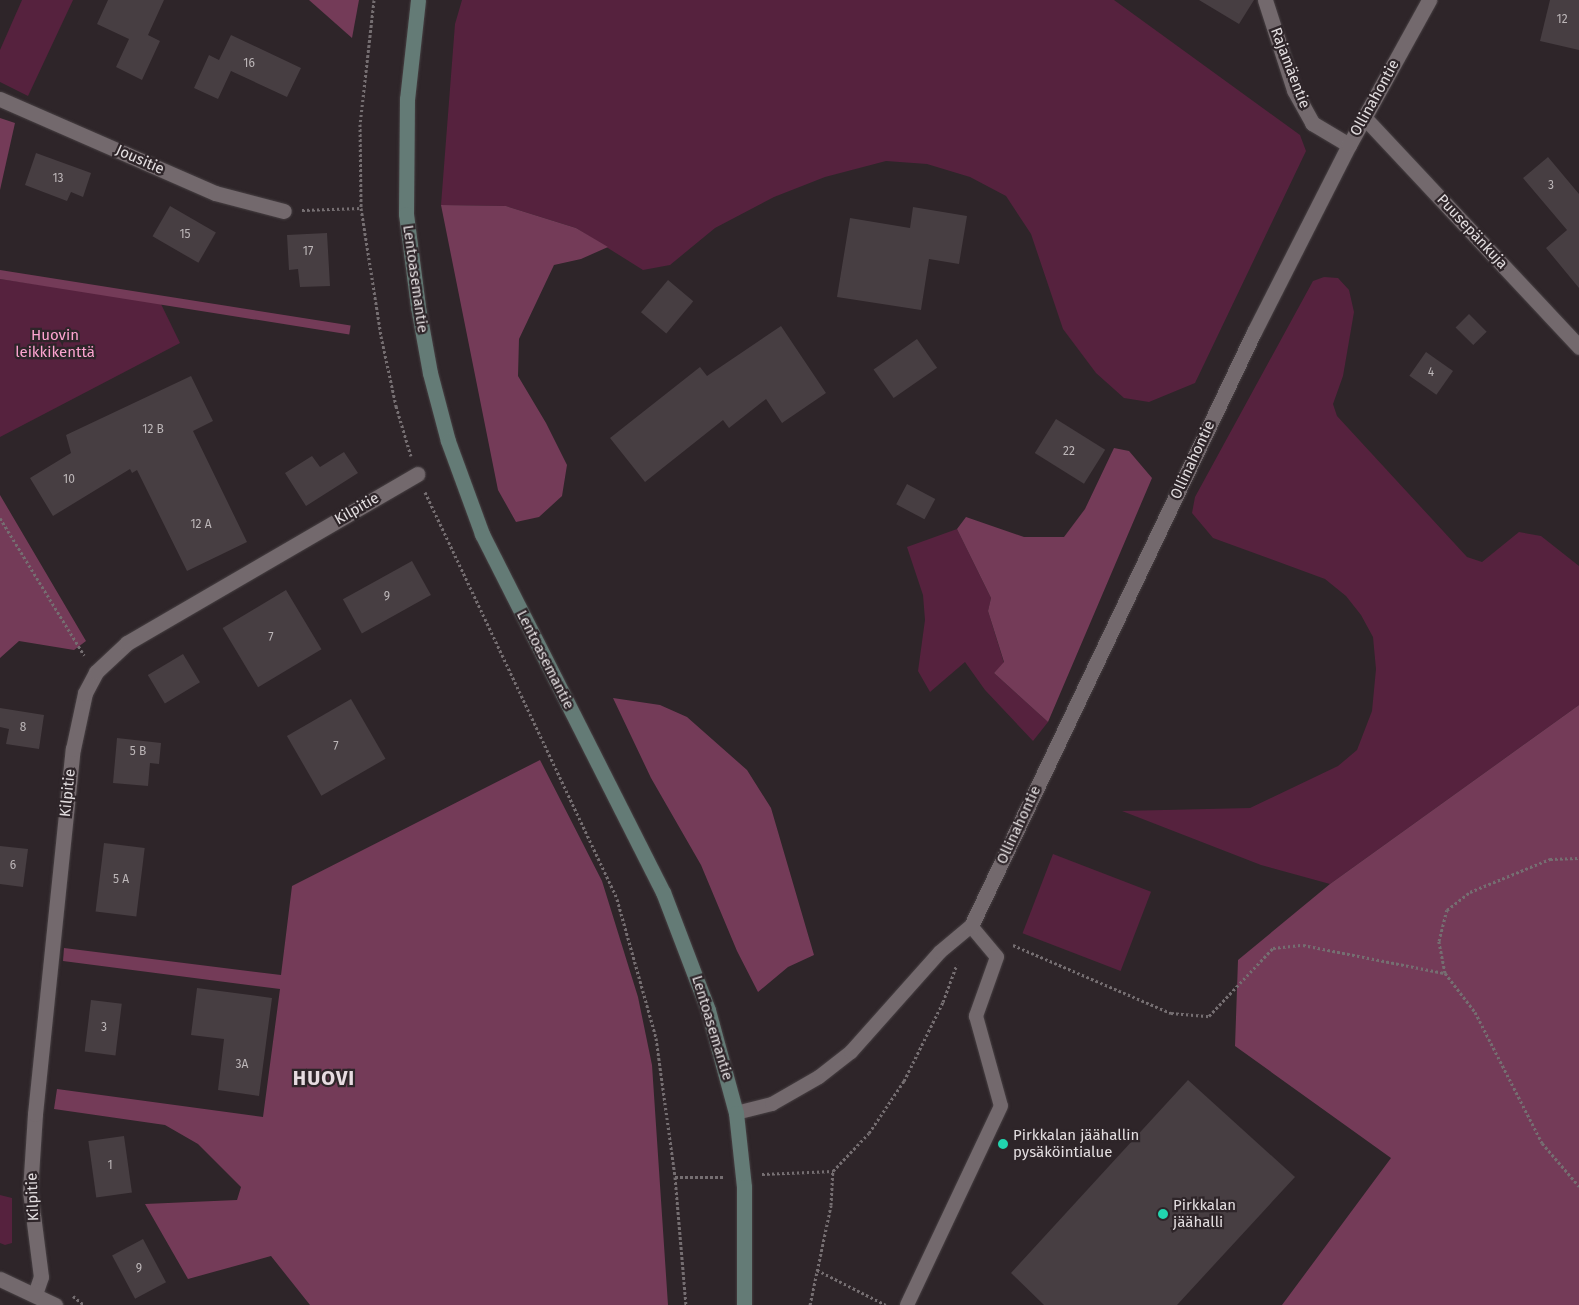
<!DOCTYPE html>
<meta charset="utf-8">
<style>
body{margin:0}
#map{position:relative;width:1579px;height:1305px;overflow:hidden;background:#2e2529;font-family:"Fira Sans",sans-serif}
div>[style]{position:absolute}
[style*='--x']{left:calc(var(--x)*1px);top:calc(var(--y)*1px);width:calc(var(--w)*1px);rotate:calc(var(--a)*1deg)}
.green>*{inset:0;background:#56223e;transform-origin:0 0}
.forest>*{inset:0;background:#743b58;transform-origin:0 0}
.building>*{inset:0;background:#473e42;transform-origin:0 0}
.path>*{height:3px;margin-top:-1.5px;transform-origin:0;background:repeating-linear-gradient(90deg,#756e71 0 2.5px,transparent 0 5px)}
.roads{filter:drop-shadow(0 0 1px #474043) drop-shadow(0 0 1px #474043)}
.service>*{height:14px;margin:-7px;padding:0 7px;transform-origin:7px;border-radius:7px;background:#73696d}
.minor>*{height:15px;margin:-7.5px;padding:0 7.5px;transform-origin:7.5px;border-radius:7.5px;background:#73696d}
.tertiary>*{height:15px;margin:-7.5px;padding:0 7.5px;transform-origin:7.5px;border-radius:7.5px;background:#73696d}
.secondary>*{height:15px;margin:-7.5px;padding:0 7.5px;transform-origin:7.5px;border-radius:7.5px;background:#647b76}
.dots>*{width:14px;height:14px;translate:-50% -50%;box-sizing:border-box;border:2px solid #2e2529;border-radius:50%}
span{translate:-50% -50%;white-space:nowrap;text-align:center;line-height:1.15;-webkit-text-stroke:4.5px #2e2529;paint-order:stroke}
.number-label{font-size:12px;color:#bcb6b8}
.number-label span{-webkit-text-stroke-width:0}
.street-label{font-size:15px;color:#e3dee0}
.park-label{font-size:15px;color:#fda4d0}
.poi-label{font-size:15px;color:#e3dee0}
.left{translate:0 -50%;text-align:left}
.district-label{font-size:20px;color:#e7dce1;font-weight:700;letter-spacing:1px}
</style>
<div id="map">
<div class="green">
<div style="clip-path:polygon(22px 0,73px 0,28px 96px,0 82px,0 50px)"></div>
<div style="clip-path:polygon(462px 0,1114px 0,1300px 135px,1306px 151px,1195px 383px,1149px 402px,1124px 398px,1096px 373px,1063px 329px,1031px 234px,1006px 196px,970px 177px,927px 164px,886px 161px,825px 177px,774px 197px,715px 228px,670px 265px,643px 270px,576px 228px,506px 206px,441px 205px,455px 24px)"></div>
<div style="clip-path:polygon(1324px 277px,1338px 278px,1349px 290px,1354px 312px,1343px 376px,1333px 404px,1337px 416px,1467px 557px,1482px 562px,1519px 532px,1541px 536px,1579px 566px,1579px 705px,1330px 884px,1261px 865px,1122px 811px,1250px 808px,1338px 766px,1357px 750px,1372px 711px,1376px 669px,1373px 637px,1361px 615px,1346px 596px,1325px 579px,1213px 538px,1192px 513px,1195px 497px,1313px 281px)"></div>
<div style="clip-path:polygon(0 279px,160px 302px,180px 343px,0 437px)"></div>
<div style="clip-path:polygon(957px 529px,991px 598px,988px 611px,1004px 663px,994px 673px,1048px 722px,1033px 741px,985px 690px,965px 662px,930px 692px,918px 671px,925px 620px,923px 595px,907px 547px)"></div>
<div style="left:1053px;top:854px;width:105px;height:85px;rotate:21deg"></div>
<div style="clip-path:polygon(0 1195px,12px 1198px,12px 1243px,5px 1245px,0 1243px)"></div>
</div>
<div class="forest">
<div style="clip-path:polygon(309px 0,359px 0,352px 38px)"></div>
<div style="clip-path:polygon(0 118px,15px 123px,0 190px)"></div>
<div style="clip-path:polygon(441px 205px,506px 206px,576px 228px,608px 247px,581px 259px,554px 265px,519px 339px,518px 376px,546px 423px,567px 465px,562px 496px,539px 517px,516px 522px,498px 490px)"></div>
<div style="left:0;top:270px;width:355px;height:9px;rotate:9deg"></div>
<div style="clip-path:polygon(1114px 448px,1129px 451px,1152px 478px,1048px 722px,994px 673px,1004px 662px,988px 611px,991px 598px,957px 529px,966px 517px,1024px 537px,1064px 537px,1085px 509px)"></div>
<div style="clip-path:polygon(0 495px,86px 641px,74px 650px,19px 641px,0 658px)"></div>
<div style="clip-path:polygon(613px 698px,660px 705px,687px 717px,747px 770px,771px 808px,814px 955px,788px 967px,758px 992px,737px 951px,701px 865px,651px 778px)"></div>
<div style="clip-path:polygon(1579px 705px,1579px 1305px,1282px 1305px,1391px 1158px,1235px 1046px,1238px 960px,1330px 884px)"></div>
<div style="clip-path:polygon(540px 760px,602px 881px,638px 997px,652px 1065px,668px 1305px,310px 1305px,271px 1256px,188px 1279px,145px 1204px,237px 1200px,241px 1187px,198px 1144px,165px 1125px,54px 1109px,57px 1089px,263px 1117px,280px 989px,63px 961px,64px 948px,281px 975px,292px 886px)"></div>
</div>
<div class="building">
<div style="clip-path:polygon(108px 0,164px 0,148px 35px,160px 41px,142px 80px,116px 67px,129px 39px,97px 24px)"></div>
<div style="clip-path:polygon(1199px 0,1254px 0,1239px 24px)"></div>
<div style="clip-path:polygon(1550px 0,1579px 0,1579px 50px,1540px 41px)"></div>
<div style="clip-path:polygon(231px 35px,301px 68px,287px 97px,231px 71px,218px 99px,194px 88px,209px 55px,219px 60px)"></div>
<div style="clip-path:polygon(36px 153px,91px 173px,83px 197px,71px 192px,67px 201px,25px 185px)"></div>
<div style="clip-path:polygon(1548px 157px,1579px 194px,1579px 288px,1546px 248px,1567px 230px,1523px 178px)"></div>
<div style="left:170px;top:206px;width:53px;height:35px;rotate:30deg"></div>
<div style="clip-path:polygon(913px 207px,967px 216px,959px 264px,929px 259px,921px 310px,837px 297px,850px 218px,910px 228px)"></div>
<div style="clip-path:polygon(327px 233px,330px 286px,300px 287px,298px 269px,289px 270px,287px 235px)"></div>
<div style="left:668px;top:280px;width:33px;height:42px;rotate:40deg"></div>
<div style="left:1469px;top:314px;width:25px;height:19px;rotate:45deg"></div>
<div style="clip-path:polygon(781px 326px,826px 393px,782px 423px,766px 399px,729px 428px,723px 420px,645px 482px,610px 438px,700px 367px,707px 376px)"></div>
<div style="left:917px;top:339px;width:35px;height:53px;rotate:55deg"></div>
<div style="left:1426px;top:352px;width:33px;height:29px;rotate:35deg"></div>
<div style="clip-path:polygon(191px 376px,213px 421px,193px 431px,247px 542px,187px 571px,137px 470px,132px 473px,130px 469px,53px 516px,30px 478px,71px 453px,66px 435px)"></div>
<div style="left:1056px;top:419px;width:58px;height:40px;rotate:32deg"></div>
<div style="clip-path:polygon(344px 452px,358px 473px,306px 506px,285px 473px,312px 456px,320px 467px)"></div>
<div style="left:907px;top:484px;width:32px;height:23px;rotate:28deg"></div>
<div style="left:412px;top:561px;width:39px;height:79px;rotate:61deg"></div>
<div style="left:286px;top:590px;width:69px;height:74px;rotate:59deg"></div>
<div style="left:183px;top:654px;width:33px;height:41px;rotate:59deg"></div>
<div style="left:351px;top:699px;width:69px;height:74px;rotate:60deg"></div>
<div style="clip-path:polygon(0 708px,44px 715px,39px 749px,6px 744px,9px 729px,0 727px)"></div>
<div style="clip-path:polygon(117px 738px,161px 743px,159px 764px,150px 763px,148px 786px,113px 783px)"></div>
<div style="left:104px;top:843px;width:41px;height:69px;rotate:7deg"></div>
<div style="clip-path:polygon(0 846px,28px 849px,23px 887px,0 884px)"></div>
<div style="clip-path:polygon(197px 988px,272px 998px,259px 1096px,218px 1090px,224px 1039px,191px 1035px)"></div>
<div style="left:91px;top:1000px;width:31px;height:52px;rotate:7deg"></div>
<div style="clip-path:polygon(1188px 1080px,1295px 1177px,1177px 1305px,1044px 1305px,1011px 1273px)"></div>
<div style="left:124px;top:1136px;width:57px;height:36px;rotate:82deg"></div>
<div style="left:143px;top:1239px;width:49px;height:35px;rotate:62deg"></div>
</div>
<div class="path">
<div style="--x:374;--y:0;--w:125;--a:96.4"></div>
<div style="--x:360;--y:124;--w:84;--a:89.3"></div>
<div style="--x:361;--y:208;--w:130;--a:81.1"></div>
<div style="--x:381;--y:336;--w:72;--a:77.9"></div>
<div style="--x:396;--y:406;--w:52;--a:73.3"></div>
<div style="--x:302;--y:210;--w:59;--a:-1.9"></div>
<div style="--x:425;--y:492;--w:450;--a:64.7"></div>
<div style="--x:617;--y:899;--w:144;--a:74.3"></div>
<div style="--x:656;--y:1038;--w:140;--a:82.2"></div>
<div style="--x:675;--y:1177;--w:128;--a:85.1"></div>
<div style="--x:0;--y:518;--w:161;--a:58.5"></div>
<div style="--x:1013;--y:945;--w:172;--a:23.3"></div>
<div style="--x:1171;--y:1013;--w:38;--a:5"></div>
<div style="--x:1209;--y:1016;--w:93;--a:-46.7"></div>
<div style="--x:1273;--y:948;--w:30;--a:-6"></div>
<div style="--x:1303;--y:945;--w:145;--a:11.2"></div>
<div style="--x:1445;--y:973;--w:49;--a:52.4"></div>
<div style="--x:1475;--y:1012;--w:147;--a:62.9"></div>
<div style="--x:1542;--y:1143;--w:57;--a:49.3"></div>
<div style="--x:1445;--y:973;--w:33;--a:-101"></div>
<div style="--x:1439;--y:941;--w:32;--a:-76"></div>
<div style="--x:1447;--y:910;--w:29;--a:-38"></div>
<div style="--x:1470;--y:892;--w:87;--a:-22.4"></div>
<div style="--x:1550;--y:859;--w:29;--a:-2"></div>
<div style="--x:762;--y:1174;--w:71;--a:-2.4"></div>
<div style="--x:675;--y:1177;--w:49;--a:0"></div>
<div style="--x:817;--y:1270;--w:77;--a:26.9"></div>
<div style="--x:73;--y:1296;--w:14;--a:39"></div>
<div style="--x:810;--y:1305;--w:102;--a:-78.1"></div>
<div style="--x:831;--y:1205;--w:34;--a:-87"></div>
<div style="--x:833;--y:1171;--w:52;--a:-46.5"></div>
<div style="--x:869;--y:1133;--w:63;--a:-56.1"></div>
<div style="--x:904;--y:1081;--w:88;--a:-63.7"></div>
<div style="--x:943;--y:1002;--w:40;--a:-69.8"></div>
</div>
<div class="roads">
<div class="service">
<div style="--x:736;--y:1113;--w:37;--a:-14"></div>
<div style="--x:772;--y:1104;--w:54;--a:-29.9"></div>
<div style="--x:819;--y:1077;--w:41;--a:-38"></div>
<div style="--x:851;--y:1052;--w:134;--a:-48.3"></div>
<div style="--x:940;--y:952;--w:40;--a:-40"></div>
<div style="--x:971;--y:926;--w:40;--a:50"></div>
<div style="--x:997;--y:957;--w:63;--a:109.6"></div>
<div style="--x:976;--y:1016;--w:93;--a:74.5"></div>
<div style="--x:1001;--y:1106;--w:220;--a:115.3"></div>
</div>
<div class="minor">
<div style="--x:1265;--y:0;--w:95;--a:72.1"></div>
<div style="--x:1294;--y:90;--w:38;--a:61"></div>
<div style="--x:1312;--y:123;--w:43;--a:30.7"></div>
<div style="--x:0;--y:99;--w:235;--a:23.6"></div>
<div style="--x:215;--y:193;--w:71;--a:14.6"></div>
<div style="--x:1364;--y:117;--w:315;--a:46.9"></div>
<div style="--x:971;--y:926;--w:658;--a:-64.53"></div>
<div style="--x:1254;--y:332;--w:210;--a:-63.1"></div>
<div style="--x:1349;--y:145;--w:166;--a:-61.1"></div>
<div style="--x:35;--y:1294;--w:18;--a:-71"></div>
<div style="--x:41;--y:1277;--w:87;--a:-97.3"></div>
<div style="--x:30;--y:1191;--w:77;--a:-86.3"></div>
<div style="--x:35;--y:1114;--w:367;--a:-84.1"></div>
<div style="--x:73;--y:749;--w:57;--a:-77.9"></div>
<div style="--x:85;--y:693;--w:24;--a:-62"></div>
<div style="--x:96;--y:672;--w:42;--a:-43.1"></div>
<div style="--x:127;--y:643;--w:336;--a:-30.2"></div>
</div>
<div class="tertiary">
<div style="--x:0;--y:1279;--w:61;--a:25.3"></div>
</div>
<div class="secondary">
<div style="--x:418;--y:0;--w:100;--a:96.3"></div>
<div style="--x:407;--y:99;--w:115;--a:90.5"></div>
<div style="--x:406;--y:214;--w:94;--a:82.6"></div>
<div style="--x:418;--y:307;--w:67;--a:79.7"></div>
<div style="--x:430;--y:373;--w:70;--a:75.2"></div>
<div style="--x:448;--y:441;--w:99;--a:69.9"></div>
<div style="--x:482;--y:534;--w:401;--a:63.2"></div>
<div style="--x:663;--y:892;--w:126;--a:69.1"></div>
<div style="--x:708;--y:1010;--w:107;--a:74.8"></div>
<div style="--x:736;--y:1113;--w:74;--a:83.8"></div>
<div style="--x:744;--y:1187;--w:118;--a:90"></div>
</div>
</div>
<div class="dots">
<div style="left:1003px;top:1144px;background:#21d5af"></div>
<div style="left:1163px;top:1214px;background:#21d5af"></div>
</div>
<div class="number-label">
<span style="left:1562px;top:20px">12</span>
<span style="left:249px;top:64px">16</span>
<span style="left:58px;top:179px">13</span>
<span style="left:1551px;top:186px">3</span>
<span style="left:185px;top:235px">15</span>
<span style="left:308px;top:252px">17</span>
<span style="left:1431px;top:373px">4</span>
<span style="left:153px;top:430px">12 B</span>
<span style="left:1069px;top:452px">22</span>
<span style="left:69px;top:480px">10</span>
<span style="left:201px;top:525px">12 A</span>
<span style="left:387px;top:597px">9</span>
<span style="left:271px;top:638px">7</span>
<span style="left:23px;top:728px">8</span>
<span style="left:336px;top:747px">7</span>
<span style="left:138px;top:752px">5 B</span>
<span style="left:13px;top:866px">6</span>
<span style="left:121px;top:880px">5 A</span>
<span style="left:104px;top:1028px">3</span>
<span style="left:242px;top:1065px">3A</span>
<span style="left:110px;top:1166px">1</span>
<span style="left:139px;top:1269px">9</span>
</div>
<div class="street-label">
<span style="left:1290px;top:68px;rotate:69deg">Rajamäentie</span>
<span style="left:1375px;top:98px;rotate:-61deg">Ollinahontie</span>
<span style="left:140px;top:160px;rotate:24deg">Jousitie</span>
<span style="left:1472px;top:232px;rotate:47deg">Puusepänkuja</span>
<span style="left:415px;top:279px;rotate:82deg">Lentoasemantie</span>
<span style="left:1193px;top:460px;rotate:-65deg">Ollinahontie</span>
<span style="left:357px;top:509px;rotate:-30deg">Kilpitie</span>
<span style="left:545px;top:660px;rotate:63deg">Lentoasemantie</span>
<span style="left:68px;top:793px;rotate:-84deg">Kilpitie</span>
<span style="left:1019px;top:825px;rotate:-65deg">Ollinahontie</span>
<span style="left:712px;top:1028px;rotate:73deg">Lentoasemantie</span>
<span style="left:33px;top:1197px;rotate:-92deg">Kilpitie</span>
</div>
<div class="park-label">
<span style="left:55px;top:344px">Huovin<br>leikkikenttä</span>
</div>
<div class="poi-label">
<span class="left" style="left:1013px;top:1144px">Pirkkalan jäähallin<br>pysäköintialue</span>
<span class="left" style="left:1173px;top:1214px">Pirkkalan<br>jäähalli</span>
</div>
<div class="district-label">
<span style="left:324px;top:1078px">HUOVI</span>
</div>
</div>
